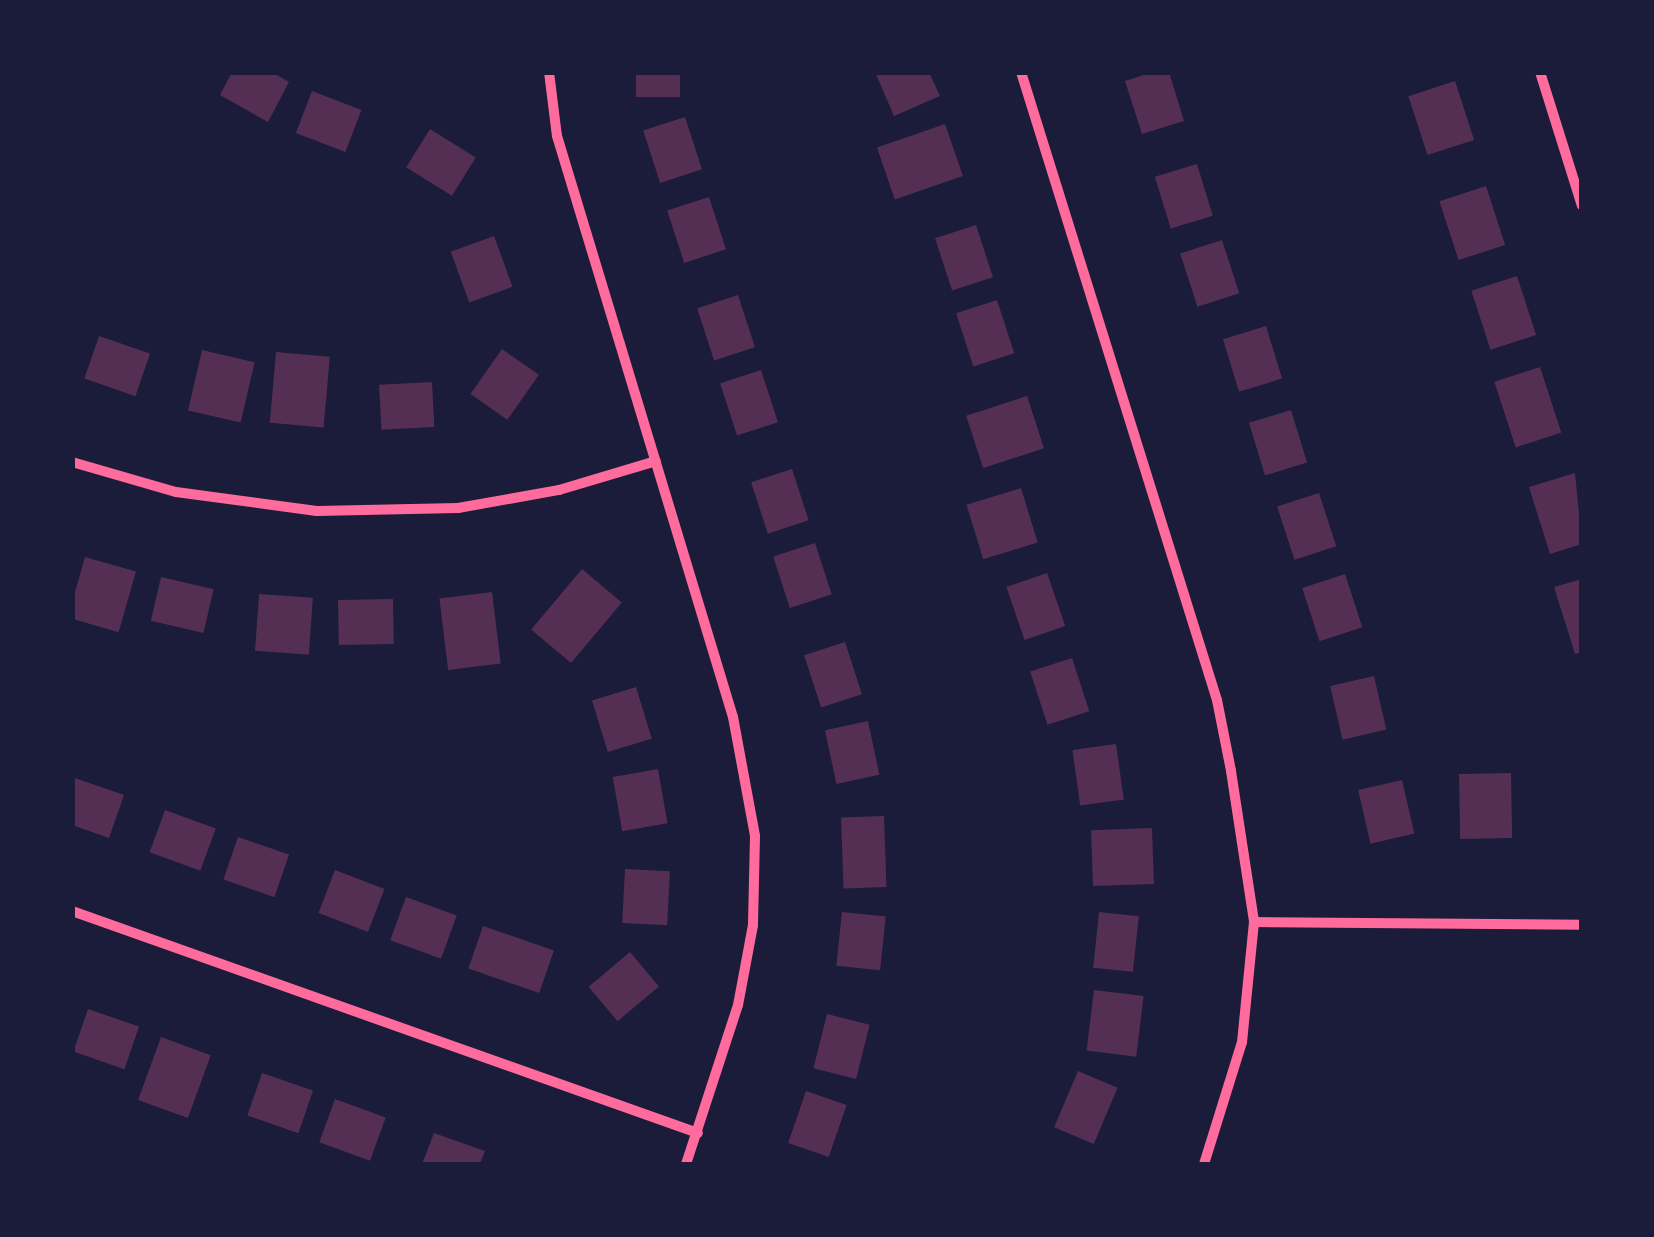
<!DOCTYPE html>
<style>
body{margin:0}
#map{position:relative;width:1654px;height:1237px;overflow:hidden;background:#1b1b3a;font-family:Arial,sans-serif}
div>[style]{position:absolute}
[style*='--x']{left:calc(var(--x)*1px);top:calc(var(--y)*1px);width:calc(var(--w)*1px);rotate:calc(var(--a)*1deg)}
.building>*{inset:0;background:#542f53;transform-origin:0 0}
.minor>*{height:10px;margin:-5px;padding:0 5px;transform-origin:5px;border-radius:5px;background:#ff6b9d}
span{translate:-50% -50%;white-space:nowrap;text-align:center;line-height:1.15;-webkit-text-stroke:8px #1b1b3a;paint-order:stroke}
.frame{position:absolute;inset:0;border:75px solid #1b1b3a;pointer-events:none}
</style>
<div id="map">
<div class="building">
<div style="clip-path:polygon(232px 72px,272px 72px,289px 82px,268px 122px,220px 95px)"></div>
<div style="left:636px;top:72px;width:44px;height:25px"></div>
<div style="clip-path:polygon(875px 72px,929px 72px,940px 96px,894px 116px)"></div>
<div style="clip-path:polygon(1153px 72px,1169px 72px,1184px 121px,1142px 134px,1125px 81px)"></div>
<div style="left:1455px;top:81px;width:62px;height:49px;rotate:72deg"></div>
<div style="left:312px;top:91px;width:53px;height:45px;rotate:21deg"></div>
<div style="left:685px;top:117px;width:55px;height:44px;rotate:72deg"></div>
<div style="left:945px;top:124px;width:55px;height:72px;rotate:71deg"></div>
<div style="left:430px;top:129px;width:54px;height:45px;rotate:32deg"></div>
<div style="left:1197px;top:164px;width:54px;height:44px;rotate:73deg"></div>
<div style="left:1486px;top:186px;width:62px;height:49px;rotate:72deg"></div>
<div style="left:709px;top:197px;width:55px;height:44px;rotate:72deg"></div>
<div style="left:976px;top:225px;width:55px;height:43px;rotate:72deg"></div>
<div style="left:494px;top:236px;width:54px;height:46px;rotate:70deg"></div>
<div style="left:1222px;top:240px;width:56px;height:44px;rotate:72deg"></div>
<div style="left:1517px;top:276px;width:62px;height:48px;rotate:72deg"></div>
<div style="left:738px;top:295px;width:55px;height:43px;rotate:72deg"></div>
<div style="left:997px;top:300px;width:56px;height:43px;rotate:72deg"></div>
<div style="left:1266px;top:326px;width:55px;height:45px;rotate:73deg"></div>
<div style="left:99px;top:336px;width:54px;height:45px;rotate:19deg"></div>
<div style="left:502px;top:349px;width:45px;height:55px;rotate:35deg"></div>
<div style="left:202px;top:350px;width:54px;height:62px;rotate:13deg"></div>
<div style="left:276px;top:352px;width:54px;height:71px;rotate:5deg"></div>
<div style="left:1540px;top:367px;width:69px;height:48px;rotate:72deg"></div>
<div style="left:761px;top:370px;width:55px;height:43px;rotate:72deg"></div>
<div style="left:432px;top:382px;width:45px;height:53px;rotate:87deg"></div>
<div style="left:1027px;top:396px;width:55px;height:64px;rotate:72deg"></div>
<div style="left:1291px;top:410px;width:55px;height:44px;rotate:73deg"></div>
<div style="left:792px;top:469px;width:54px;height:43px;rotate:72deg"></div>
<div style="clip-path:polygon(1575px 473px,1582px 544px,1550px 554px,1529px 487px)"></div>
<div style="left:1021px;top:488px;width:57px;height:57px;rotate:73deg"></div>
<div style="left:1319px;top:493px;width:56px;height:44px;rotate:72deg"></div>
<div style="left:815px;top:543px;width:54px;height:44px;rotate:72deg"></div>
<div style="left:85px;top:557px;width:53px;height:63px;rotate:16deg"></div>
<div style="left:582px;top:569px;width:52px;height:79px;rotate:40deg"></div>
<div style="left:1047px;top:573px;width:56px;height:43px;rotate:71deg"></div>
<div style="left:1345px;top:574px;width:56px;height:45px;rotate:72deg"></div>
<div style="left:161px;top:577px;width:54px;height:45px;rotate:13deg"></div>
<div style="clip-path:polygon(1582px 579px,1582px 652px,1575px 654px,1554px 587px)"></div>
<div style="left:492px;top:592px;width:72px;height:53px;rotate:83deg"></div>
<div style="left:259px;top:594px;width:54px;height:57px;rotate:4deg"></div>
<div style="left:393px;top:599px;width:45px;height:55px;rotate:89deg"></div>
<div style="left:845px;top:642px;width:55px;height:43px;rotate:72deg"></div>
<div style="left:1072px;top:658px;width:56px;height:44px;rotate:72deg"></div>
<div style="left:1374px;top:676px;width:55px;height:45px;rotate:77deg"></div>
<div style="left:636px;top:687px;width:54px;height:46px;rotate:73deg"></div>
<div style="left:868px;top:721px;width:55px;height:44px;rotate:78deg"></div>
<div style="left:1116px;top:744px;width:56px;height:44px;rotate:82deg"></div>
<div style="left:658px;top:769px;width:55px;height:46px;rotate:80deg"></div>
<div style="left:1511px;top:773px;width:65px;height:52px;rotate:89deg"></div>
<div style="clip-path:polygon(72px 777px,124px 795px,109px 838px,72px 825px)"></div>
<div style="left:1402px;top:780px;width:55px;height:45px;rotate:77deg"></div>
<div style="left:165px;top:810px;width:54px;height:45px;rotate:20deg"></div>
<div style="left:884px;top:816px;width:71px;height:43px;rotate:88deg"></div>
<div style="left:1152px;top:828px;width:56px;height:61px;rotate:88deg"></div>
<div style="left:238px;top:837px;width:54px;height:45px;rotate:19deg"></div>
<div style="left:625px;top:869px;width:45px;height:54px;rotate:3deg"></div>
<div style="left:335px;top:870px;width:53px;height:46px;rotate:21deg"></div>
<div style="left:406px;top:897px;width:54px;height:46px;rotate:20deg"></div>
<div style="left:842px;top:912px;width:44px;height:54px;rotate:6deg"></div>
<div style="left:1099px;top:912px;width:40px;height:56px;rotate:6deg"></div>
<div style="left:483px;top:926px;width:75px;height:45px;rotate:19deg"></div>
<div style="left:630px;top:952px;width:45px;height:54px;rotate:50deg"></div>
<div style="left:1094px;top:990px;width:50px;height:61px;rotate:7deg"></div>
<div style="left:88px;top:1009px;width:54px;height:45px;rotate:19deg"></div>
<div style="left:827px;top:1014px;width:44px;height:56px;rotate:14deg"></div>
<div style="left:161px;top:1037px;width:53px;height:67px;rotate:20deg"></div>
<div style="left:1078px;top:1071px;width:43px;height:61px;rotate:23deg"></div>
<div style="left:262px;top:1073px;width:54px;height:45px;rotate:19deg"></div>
<div style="left:806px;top:1091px;width:43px;height:55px;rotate:19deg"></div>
<div style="left:335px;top:1099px;width:54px;height:46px;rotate:20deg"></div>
<div style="clip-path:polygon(434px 1133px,485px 1151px,480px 1164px,422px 1164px)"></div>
</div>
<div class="minor">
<div style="--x:549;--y:72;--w:64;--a:82.9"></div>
<div style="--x:557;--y:136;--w:607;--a:73.15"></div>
<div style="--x:733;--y:717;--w:121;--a:79.5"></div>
<div style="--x:755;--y:836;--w:89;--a:91.3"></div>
<div style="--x:753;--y:925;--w:81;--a:100.6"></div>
<div style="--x:738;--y:1005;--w:167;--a:108.1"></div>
<div style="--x:1021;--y:72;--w:658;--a:72.67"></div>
<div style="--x:1217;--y:700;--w:72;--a:78.8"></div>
<div style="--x:1231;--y:771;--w:153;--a:81.3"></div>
<div style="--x:1254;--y:922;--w:121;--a:95.7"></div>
<div style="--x:1242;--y:1042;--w:128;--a:107.3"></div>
<div style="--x:1540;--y:72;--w:140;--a:72.6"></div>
<div style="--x:72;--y:462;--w:108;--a:16.1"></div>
<div style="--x:176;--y:492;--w:142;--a:7.7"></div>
<div style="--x:317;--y:511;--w:141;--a:-1.2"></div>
<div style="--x:458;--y:508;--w:103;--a:-10.1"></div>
<div style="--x:559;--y:490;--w:101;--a:-16.6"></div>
<div style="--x:72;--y:911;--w:664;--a:19.53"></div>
<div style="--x:1254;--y:922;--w:328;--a:0.5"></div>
</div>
<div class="frame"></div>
</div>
